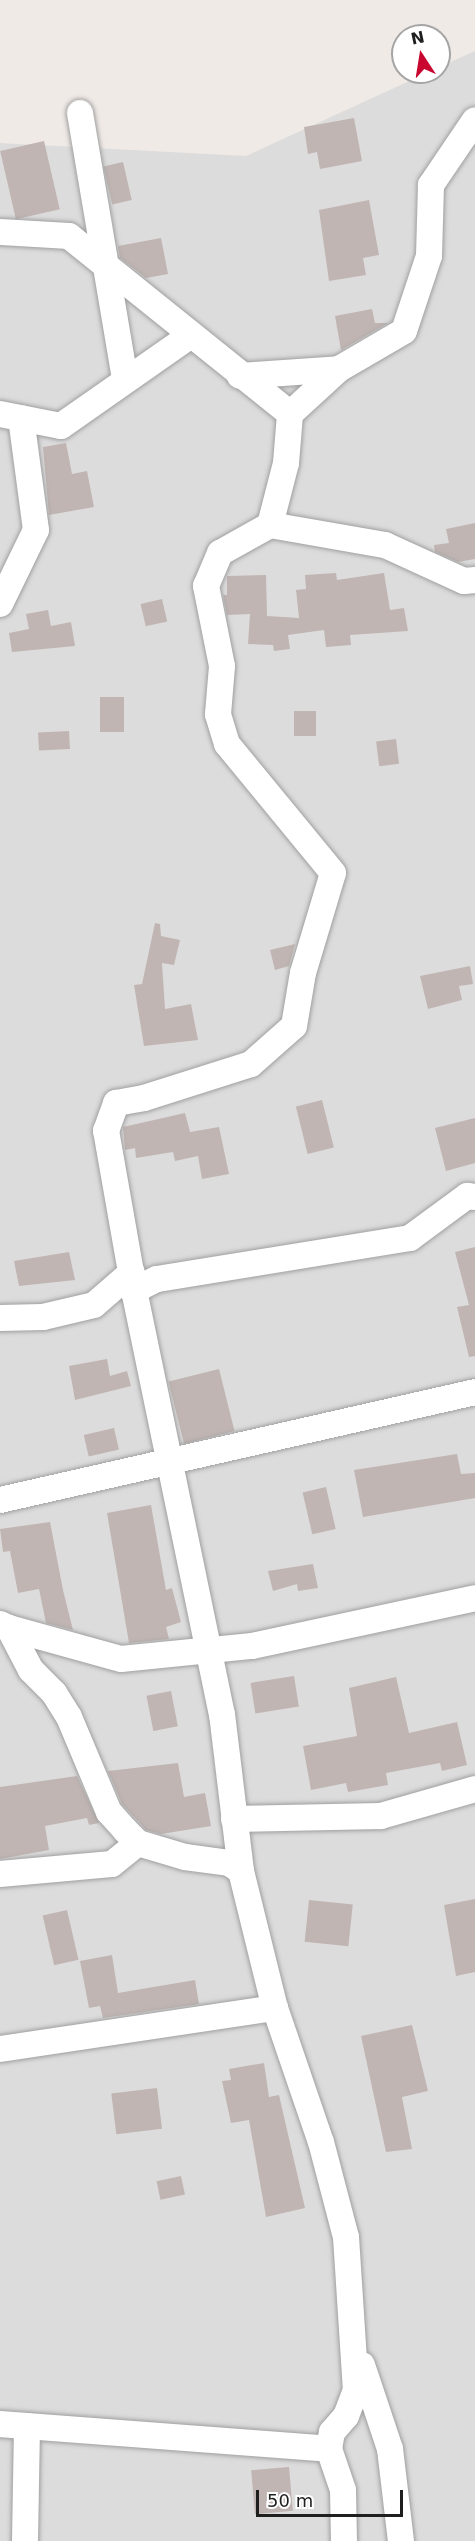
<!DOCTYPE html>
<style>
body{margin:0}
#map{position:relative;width:475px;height:2541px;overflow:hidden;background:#f0eae6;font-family:"DejaVu Sans",sans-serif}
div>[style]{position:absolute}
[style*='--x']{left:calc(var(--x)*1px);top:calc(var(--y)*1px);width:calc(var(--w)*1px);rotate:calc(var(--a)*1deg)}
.residential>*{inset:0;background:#dddcdc}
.building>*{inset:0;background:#c0b5b2;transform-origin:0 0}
.roads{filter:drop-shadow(0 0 2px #a0a0a0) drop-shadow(0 0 2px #a0a0a0)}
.minor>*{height:26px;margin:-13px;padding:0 13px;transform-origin:13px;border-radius:13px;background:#fff}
span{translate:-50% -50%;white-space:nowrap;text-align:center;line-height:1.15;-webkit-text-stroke:4.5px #fff;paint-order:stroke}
.north{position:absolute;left:391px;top:24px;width:60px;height:60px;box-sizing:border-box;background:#fff;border:2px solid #a5a5a5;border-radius:50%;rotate:348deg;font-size:16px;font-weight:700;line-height:24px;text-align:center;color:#1f1f1f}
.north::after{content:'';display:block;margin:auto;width:21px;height:27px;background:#c90630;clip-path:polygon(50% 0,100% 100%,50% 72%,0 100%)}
.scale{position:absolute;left:256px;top:2490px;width:147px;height:27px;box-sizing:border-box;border:3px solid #1f1f1f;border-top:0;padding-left:8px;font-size:18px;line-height:21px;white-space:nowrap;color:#1f1f1f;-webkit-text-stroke:4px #fff;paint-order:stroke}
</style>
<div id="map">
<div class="residential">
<div style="clip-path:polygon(475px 51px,475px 2541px,0 2541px,0 143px,246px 156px,429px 72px,439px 72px,439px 67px)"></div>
</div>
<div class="building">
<div style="clip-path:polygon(354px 118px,362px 161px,320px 169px,317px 152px,308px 154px,304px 127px)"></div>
<div style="left:44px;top:141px;width:70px;height:45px;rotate:77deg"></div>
<div style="left:123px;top:162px;width:39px;height:20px;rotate:77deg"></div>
<div style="clip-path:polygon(369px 200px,379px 255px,363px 258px,366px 275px,329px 281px,319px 210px)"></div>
<div style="clip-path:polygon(161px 238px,168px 274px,146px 278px,120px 258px,118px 246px)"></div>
<div style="clip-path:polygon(372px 309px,375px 323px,388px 323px,341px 350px,335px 316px)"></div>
<div style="clip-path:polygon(66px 443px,72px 474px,87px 471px,94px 507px,49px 515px,43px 447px)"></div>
<div style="clip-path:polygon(475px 523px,475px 559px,458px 562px,435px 552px,434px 545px,449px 543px,446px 529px)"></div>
<div style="clip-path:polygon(336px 573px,337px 580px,384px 573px,390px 610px,404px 608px,408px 631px,350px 635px,351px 645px,326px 647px,324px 630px,288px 635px,290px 649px,274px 651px,273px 645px,248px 644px,250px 614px,227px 615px,223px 595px,227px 595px,227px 576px,266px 575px,267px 616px,299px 618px,296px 590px,306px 589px,305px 575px)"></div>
<div style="left:162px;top:599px;width:23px;height:22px;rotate:77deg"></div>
<div style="clip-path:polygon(48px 610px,51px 626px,71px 622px,75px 646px,12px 652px,9px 633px,29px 629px,26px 614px)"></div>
<div style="left:100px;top:697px;width:24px;height:35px"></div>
<div style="left:294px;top:711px;width:22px;height:25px"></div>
<div style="left:69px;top:731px;width:18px;height:31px;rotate:87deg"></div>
<div style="left:396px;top:739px;width:25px;height:20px;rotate:83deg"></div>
<div style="clip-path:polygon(155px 923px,160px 924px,161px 936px,180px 940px,174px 965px,162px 963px,165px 1009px,191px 1004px,198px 1040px,144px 1046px,134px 985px,142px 984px)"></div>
<div style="clip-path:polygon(295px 944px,289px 966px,275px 970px,270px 950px)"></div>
<div style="clip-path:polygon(470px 966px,473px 984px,459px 986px,462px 1000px,428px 1009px,420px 976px)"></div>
<div style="left:322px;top:1100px;width:49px;height:27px;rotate:76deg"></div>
<div style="clip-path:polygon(185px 1113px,190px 1132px,219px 1127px,229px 1174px,202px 1179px,198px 1156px,175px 1161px,173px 1152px,136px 1158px,135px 1148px,125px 1150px,123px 1127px)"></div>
<div style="clip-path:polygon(475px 1118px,475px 1163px,446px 1171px,435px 1128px)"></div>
<div style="clip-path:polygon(475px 1247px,475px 1356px,469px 1357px,457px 1307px,469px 1305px,455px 1252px)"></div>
<div style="clip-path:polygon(69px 1252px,75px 1280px,19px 1286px,14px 1261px)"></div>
<div style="clip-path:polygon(107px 1359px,110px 1376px,127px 1371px,131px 1386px,75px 1400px,69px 1366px)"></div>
<div style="left:219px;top:1369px;width:64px;height:52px;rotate:76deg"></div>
<div style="left:114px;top:1428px;width:22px;height:31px;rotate:77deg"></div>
<div style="clip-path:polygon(457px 1454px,461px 1474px,475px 1473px,475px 1498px,363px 1517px,354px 1470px)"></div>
<div style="left:326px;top:1487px;width:43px;height:24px;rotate:77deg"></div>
<div style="clip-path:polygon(151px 1505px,166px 1590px,172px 1588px,181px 1622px,166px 1627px,169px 1639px,129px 1643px,107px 1513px)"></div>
<div style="clip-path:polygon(50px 1522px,63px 1590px,73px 1630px,46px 1623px,39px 1589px,18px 1593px,10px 1551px,3px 1552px,0 1529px)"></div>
<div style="clip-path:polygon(313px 1564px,318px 1588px,298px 1591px,297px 1584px,273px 1591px,268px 1571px)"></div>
<div style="left:294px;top:1676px;width:31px;height:44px;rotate:81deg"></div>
<div style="clip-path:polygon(396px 1677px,409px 1733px,457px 1722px,467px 1765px,442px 1771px,440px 1763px,386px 1773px,388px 1785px,348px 1792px,346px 1783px,311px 1790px,303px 1746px,357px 1736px,349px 1688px)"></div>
<div style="left:171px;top:1691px;width:36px;height:25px;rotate:79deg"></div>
<div style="clip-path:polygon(178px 1763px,184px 1797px,205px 1793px,211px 1826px,161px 1834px,146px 1830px,122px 1804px,108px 1771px)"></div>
<div style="clip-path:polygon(77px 1776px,99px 1823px,89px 1825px,87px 1818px,45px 1826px,49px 1850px,0 1859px,0 1787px)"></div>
<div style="clip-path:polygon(475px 1899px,475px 1972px,456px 1976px,444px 1905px)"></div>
<div style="left:309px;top:1900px;width:44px;height:42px;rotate:6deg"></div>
<div style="left:67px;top:1910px;width:51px;height:25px;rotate:77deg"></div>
<div style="clip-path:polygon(112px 1955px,118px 1993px,195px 1980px,199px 2004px,103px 2018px,100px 2006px,89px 2008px,80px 1961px)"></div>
<div style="clip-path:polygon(412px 2025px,428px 2091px,402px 2097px,412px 2149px,386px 2152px,361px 2036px)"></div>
<div style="clip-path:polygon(264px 2063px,269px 2097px,279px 2095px,305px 2208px,266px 2217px,249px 2120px,231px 2123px,222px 2081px,231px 2080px,229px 2069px)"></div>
<div style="left:157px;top:2088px;width:41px;height:46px;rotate:83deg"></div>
<div style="left:181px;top:2176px;width:19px;height:25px;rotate:78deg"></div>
<div style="left:289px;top:2467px;width:44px;height:38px;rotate:85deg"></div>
</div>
<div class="roads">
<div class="minor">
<div style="--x:80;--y:113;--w:269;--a:80.4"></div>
<div style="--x:0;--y:232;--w:69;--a:3.3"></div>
<div style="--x:69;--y:236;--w:284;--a:38.8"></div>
<div style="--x:240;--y:376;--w:99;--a:-4"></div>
<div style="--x:0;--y:414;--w:62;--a:11.1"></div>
<div style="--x:61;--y:426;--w:159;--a:-35"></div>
<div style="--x:270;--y:525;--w:117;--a:9.9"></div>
<div style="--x:385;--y:545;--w:87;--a:24.5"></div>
<div style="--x:464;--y:581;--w:11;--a:-5"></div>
<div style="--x:0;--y:604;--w:82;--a:-64.1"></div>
<div style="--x:36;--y:530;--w:113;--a:-97.6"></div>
<div style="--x:135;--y:1295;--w:167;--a:-100"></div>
<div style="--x:106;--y:1131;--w:30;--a:-70"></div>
<div style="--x:116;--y:1103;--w:28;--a:-10"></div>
<div style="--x:144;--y:1098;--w:112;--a:-17.6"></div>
<div style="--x:251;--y:1064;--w:57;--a:-41.5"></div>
<div style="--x:294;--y:1026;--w:54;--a:-80.4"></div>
<div style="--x:303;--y:973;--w:104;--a:-73.3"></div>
<div style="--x:333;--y:873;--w:167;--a:-129.4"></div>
<div style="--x:227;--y:744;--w:31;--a:-107"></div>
<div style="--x:218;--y:714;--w:48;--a:-85.2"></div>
<div style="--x:222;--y:666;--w:82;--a:-101.3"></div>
<div style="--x:206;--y:586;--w:36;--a:-67"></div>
<div style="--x:220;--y:553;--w:57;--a:-29.2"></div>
<div style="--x:270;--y:525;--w:64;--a:-75.5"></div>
<div style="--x:286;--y:463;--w:49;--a:-85.3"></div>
<div style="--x:290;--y:414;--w:67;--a:-42.6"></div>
<div style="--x:339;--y:369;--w:75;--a:-30.3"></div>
<div style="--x:404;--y:331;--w:79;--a:-71.6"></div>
<div style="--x:429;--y:256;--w:71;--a:-88.4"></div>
<div style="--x:431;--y:185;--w:78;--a:-55.9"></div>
<div style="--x:0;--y:1318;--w:43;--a:-1.3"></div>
<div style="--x:43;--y:1317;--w:52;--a:-13.2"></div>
<div style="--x:94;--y:1305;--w:50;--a:-41"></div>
<div style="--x:0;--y:1500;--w:487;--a:-12.8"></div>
<div style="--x:0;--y:1624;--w:10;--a:24"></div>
<div style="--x:9;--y:1628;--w:47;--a:62.4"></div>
<div style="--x:31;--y:1670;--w:33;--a:45"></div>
<div style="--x:54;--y:1693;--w:28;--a:58"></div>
<div style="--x:69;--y:1717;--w:103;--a:67.2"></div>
<div style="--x:109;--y:1812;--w:24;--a:48"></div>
<div style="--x:125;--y:1830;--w:18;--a:45"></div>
<div style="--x:138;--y:1843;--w:49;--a:16.6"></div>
<div style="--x:185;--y:1857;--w:44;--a:7.8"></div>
<div style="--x:229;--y:1863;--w:14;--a:34"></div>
<div style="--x:241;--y:1871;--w:141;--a:76.1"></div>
<div style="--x:275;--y:2008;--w:142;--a:71.1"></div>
<div style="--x:321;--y:2142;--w:98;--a:75.3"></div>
<div style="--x:346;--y:2237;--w:153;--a:86.3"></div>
<div style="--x:356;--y:2390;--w:28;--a:111"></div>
<div style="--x:346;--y:2416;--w:21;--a:131"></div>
<div style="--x:332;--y:2432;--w:17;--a:100"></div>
<div style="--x:329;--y:2449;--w:43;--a:71.1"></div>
<div style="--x:343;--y:2490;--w:51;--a:88.9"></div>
<div style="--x:9;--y:1628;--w:116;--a:15.5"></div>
<div style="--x:121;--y:1659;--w:132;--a:-5.7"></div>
<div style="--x:252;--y:1646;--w:228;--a:-12.1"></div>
<div style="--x:234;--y:1819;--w:147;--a:-1.2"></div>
<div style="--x:381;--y:1816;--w:98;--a:-16"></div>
<div style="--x:241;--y:1871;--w:157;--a:-96.9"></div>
<div style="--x:222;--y:1715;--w:429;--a:-101.7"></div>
<div style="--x:135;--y:1295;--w:8;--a:-60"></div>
<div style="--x:139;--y:1288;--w:20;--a:-27"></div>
<div style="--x:157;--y:1279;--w:256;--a:-9.2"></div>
<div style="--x:410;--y:1238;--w:71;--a:-36.4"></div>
<div style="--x:467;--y:1196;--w:8;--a:7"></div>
<div style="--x:0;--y:1874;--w:112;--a:-5.1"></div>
<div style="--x:112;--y:1864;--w:33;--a:-39"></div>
<div style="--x:0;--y:2049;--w:278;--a:-8.5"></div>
<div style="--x:362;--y:2365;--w:89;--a:71.6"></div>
<div style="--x:390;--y:2449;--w:93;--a:83.2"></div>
<div style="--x:0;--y:2424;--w:330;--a:4.3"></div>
<div style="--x:25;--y:2541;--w:115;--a:-89"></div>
</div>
</div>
<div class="north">N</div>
<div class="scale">50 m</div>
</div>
